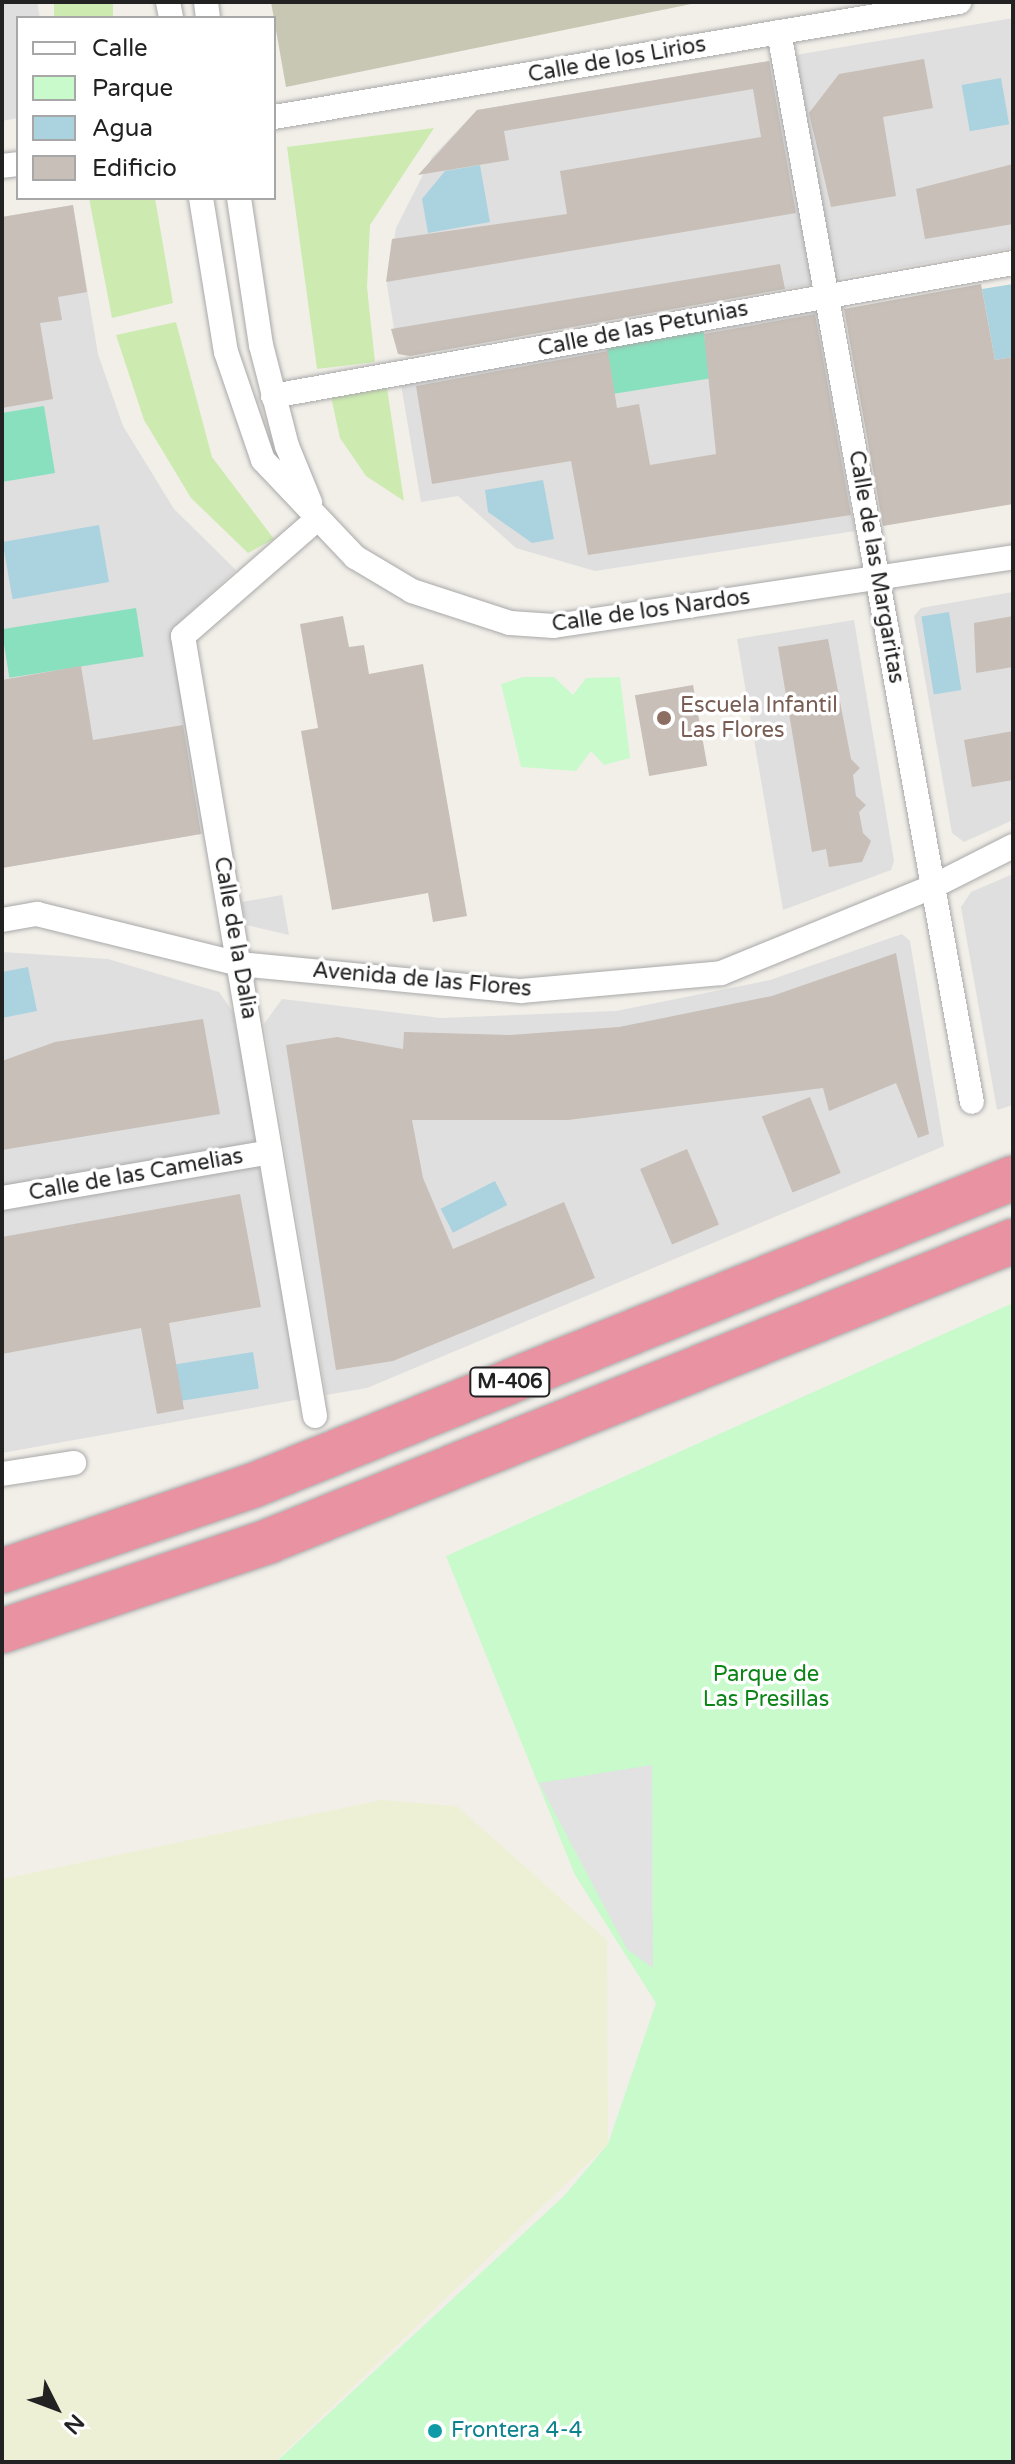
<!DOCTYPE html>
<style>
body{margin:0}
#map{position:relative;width:1015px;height:2464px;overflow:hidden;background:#f2efe9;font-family:"Varela Round",sans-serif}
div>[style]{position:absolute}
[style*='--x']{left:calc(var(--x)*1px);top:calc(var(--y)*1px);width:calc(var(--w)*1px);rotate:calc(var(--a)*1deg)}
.residential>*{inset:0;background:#e0dfdf}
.construction>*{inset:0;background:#c7c7b4}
.farmland>*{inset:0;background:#eef0d5}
.grass>*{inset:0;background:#cdebb0;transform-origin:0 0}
.park>*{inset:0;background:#c8facc}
.pitch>*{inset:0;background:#88e0be;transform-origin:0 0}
.parking>*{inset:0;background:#e2e2e2}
.water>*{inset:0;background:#aad3df;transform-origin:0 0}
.building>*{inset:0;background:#c7bfb8;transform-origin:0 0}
.roads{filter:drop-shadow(0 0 2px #a9a9a9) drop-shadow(0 0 2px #a9a9a9)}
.street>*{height:24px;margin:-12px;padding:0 12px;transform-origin:12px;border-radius:12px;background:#fff}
.highway>*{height:44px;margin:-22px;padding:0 22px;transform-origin:22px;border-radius:22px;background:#e892a2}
.dots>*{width:22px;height:22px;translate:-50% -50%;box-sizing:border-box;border:4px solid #fff;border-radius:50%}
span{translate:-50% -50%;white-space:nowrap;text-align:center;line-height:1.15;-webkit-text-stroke:7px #fff;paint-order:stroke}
.shield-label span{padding:2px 6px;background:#fff;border:2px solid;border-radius:6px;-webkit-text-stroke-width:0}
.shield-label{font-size:20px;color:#222;font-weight:700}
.street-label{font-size:22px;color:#222}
.education-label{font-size:22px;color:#785e54}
.left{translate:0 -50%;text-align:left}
.park-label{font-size:22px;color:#0c8416}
.culture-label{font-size:22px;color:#0d838f}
.frame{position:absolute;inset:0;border:4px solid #222;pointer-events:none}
.legend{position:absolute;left:16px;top:16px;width:260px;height:184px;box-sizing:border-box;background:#fff;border:2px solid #a7a7a7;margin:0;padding:10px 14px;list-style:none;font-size:24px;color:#222}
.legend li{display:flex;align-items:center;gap:16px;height:40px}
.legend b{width:40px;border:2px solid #a7a7a7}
.north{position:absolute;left:16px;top:2368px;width:80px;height:80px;-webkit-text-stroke:6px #fff;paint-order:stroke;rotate:132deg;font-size:22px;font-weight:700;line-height:32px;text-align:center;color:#222}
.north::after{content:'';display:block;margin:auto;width:28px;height:36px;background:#222;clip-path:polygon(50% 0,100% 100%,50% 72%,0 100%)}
</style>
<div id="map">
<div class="residential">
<div style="clip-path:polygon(2px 2px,37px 2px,40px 18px,18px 18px,18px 118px,2px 121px)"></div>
<div style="clip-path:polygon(1013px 18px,1013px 248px,835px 279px,796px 55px)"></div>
<div style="clip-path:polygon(775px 60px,813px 284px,398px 354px,387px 285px,396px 228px,432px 157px,477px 110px)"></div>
<div style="clip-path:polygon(73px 205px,98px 354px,123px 426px,174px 509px,236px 570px,173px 628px,207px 833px,2px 868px,2px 217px)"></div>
<div style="clip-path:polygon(817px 308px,855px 531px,595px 571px,516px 548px,458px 496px,421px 502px,400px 379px)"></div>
<div style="clip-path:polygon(1013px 592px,1013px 820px,964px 842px,952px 833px,914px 616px,921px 608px)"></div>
<div style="clip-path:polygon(854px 620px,894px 861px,891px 870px,783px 910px,737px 639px)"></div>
<div style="clip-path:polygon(1013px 874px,1013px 1105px,997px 1110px,961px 907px,971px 892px)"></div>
<div style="clip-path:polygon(282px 895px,289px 935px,246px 925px,242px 902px)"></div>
<div style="clip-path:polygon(902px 934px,910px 941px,944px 1146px,367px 1388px,326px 1395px,264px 1024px,282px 999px,441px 1018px,616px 1011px,770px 980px)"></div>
<div style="clip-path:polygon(2px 952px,108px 959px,219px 992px,233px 1012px,258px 1143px,2px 1187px)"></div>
<div style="clip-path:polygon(259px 1165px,301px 1399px,2px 1453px,2px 1211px)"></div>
</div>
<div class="construction">
<div style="clip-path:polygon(271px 2px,701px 2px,286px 87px)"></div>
</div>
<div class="farmland">
<div style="clip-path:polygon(381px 1800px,457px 1806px,607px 1940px,608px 2144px,274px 2462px,2px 2462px,2px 1879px)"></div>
</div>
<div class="grass">
<div style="left:54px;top:2px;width:59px;height:16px"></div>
<div style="clip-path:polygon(434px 128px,370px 225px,367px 287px,375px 362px,317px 369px,287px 147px)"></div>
<div style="clip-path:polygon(89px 198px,155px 198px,173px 303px,112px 318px)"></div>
<div style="clip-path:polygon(176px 322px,212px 457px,274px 539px,248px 553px,191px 498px,144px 420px,116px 335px)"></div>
<div style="clip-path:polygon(387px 388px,404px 501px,366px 476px,340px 438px,331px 397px)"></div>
</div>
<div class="park">
<div style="clip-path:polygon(523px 677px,554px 677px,573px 695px,586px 678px,620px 677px,630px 758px,604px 765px,591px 751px,576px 771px,521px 767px,501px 684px)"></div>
<div style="clip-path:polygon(1013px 1303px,1013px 2462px,276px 2462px,563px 2197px,608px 2144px,656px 2003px,575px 1875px,446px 1556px)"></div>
</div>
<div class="pitch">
<div style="left:703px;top:328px;width:51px;height:98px;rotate:81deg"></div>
<div style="clip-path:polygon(44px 406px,55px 473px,2px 482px,2px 413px)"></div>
<div style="left:136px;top:608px;width:49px;height:136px;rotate:81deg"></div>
</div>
<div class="parking">
<div style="clip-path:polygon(652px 1765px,653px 1968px,627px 1949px,539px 1783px)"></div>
</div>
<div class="water">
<div style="left:1001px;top:78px;width:47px;height:40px;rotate:80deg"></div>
<div style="clip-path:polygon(480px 165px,490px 222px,428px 233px,422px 199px,445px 171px)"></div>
<div style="clip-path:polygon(1013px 284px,1013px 357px,995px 360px,982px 289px)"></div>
<div style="clip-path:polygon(543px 480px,554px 539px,532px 543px,488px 512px,485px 490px)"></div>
<div style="left:99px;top:525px;width:58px;height:98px;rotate:80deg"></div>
<div style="left:949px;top:612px;width:79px;height:28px;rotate:81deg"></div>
<div style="clip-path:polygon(28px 967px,37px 1011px,2px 1018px,2px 972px)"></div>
<div style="left:495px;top:1181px;width:27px;height:61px;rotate:63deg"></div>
<div style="left:253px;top:1352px;width:37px;height:78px;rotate:81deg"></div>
</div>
<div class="building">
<div style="clip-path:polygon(924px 59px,933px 108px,883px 117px,896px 196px,831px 207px,809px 113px,839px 74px)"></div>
<div style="clip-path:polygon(769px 61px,796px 213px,386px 282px,392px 239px,567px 214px,560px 171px,761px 137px,753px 89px,504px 131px,509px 160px,418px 175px,477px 110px)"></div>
<div style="clip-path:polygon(1013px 164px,1013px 224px,925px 239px,916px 189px)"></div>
<div style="clip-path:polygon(73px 205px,87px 292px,58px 297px,62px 320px,40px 323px,53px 399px,2px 408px,2px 217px)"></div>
<div style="clip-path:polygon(780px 264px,785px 289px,410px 356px,398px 354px,391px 329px)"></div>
<div style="clip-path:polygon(981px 284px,995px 360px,1013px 357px,1013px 504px,883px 526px,844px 309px)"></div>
<div style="clip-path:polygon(815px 314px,851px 515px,588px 555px,571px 461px,432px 484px,416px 386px,608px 351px,617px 408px,639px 404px,650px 465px,716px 454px,704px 334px)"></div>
<div style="clip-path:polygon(343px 616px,349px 647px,364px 645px,369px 674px,423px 664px,467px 916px,433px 922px,428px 893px,332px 910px,301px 731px,318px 728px,300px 624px)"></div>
<div style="clip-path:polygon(1013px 616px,1013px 667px,976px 673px,974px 623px)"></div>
<div style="clip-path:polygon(828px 639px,851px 759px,860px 768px,853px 775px,856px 796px,866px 805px,859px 812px,863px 833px,871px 841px,862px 862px,829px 867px,826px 849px,812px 852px,778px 647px)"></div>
<div style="clip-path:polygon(81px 666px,93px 740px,183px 725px,201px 834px,2px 868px,2px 680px)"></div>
<div style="left:693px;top:685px;width:82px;height:59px;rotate:80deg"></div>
<div style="clip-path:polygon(1013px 731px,1013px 780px,972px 787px,964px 740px)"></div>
<div style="clip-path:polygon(896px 953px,929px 1134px,918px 1138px,896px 1083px,829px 1111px,823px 1088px,568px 1120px,412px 1120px,423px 1178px,453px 1249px,564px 1202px,595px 1278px,393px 1361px,336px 1370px,286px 1045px,337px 1037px,403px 1049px,404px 1032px,510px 1035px,619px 1027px,772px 996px)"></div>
<div style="clip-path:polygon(203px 1019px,220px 1114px,2px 1150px,2px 1061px,55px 1042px)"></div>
<div style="left:810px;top:1097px;width:82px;height:52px;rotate:68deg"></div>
<div style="left:687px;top:1149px;width:82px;height:51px;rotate:67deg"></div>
<div style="clip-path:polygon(240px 1194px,261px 1307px,169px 1323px,184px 1409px,157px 1414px,141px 1328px,2px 1354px,2px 1237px)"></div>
</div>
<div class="roads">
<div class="street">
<div style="--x:168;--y:2;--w:16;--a:79"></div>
<div style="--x:206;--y:2;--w:16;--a:83"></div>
<div style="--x:779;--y:32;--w:1087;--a:79.78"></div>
<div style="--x:274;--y:117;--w:695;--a:-9.53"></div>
<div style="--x:2;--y:166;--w:16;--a:-7"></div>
<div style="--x:201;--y:198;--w:156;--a:80.8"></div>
<div style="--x:226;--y:352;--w:114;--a:71.1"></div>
<div style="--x:263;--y:460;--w:134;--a:46.5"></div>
<div style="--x:355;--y:557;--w:66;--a:30.8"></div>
<div style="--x:412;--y:591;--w:103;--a:18.1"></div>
<div style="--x:510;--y:623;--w:44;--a:3.9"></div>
<div style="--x:554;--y:626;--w:464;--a:-8.5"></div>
<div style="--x:239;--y:198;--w:149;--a:81.5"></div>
<div style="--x:261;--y:345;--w:104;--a:75.6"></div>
<div style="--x:287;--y:446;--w:61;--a:67.7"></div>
<div style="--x:273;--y:396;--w:752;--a:-10.19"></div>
<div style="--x:2;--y:920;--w:36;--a:-10"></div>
<div style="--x:37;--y:914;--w:208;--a:13.9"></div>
<div style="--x:239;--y:964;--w:283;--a:5.5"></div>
<div style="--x:521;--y:991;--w:201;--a:-5.1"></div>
<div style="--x:721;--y:973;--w:228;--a:-22.2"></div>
<div style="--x:932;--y:887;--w:91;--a:-26.8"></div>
<div style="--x:2;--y:1198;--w:272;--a:-9.7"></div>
<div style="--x:315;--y:1416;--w:791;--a:-99.61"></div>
<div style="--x:183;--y:636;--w:178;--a:-41.1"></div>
<div style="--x:2;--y:1474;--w:73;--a:-8.7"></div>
</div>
<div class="highway">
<div style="--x:2;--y:1571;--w:264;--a:-18.8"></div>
<div style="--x:252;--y:1486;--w:821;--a:-22.03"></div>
<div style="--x:2;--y:1631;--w:282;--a:-18.6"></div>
<div style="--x:269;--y:1541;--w:802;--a:-21.96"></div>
</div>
</div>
<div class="dots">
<div style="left:664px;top:718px;background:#8d6e63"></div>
<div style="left:435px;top:2431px;background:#0f9aa8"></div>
</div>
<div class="shield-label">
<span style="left:510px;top:1382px">M-406</span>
</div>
<div class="street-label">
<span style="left:617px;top:60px;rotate:-10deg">Calle de los Lirios</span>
<span style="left:643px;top:329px;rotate:-11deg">Calle de las Petunias</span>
<span style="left:876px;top:567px;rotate:80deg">Calle de las Margaritas</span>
<span style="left:651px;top:611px;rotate:-8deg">Calle de los Nardos</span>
<span style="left:235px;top:938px;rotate:80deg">Calle de la Dalia</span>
<span style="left:422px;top:980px;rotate:5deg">Avenida de las Flores</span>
<span style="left:136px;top:1175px;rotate:-10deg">Calle de las Camelias</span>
</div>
<div class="education-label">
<span class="left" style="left:680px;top:718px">Escuela Infantil<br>Las Flores</span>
</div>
<div class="park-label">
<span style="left:766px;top:1687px">Parque de<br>Las Presillas</span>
</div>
<div class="culture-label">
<span class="left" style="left:451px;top:2431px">Frontera 4-4</span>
</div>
<div class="frame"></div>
<ul class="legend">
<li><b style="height:10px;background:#fff"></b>Calle</li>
<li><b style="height:22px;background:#c8facc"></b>Parque</li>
<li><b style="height:22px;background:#aad3df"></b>Agua</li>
<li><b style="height:22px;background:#c7bfb8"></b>Edificio</li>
</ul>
<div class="north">N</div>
</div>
